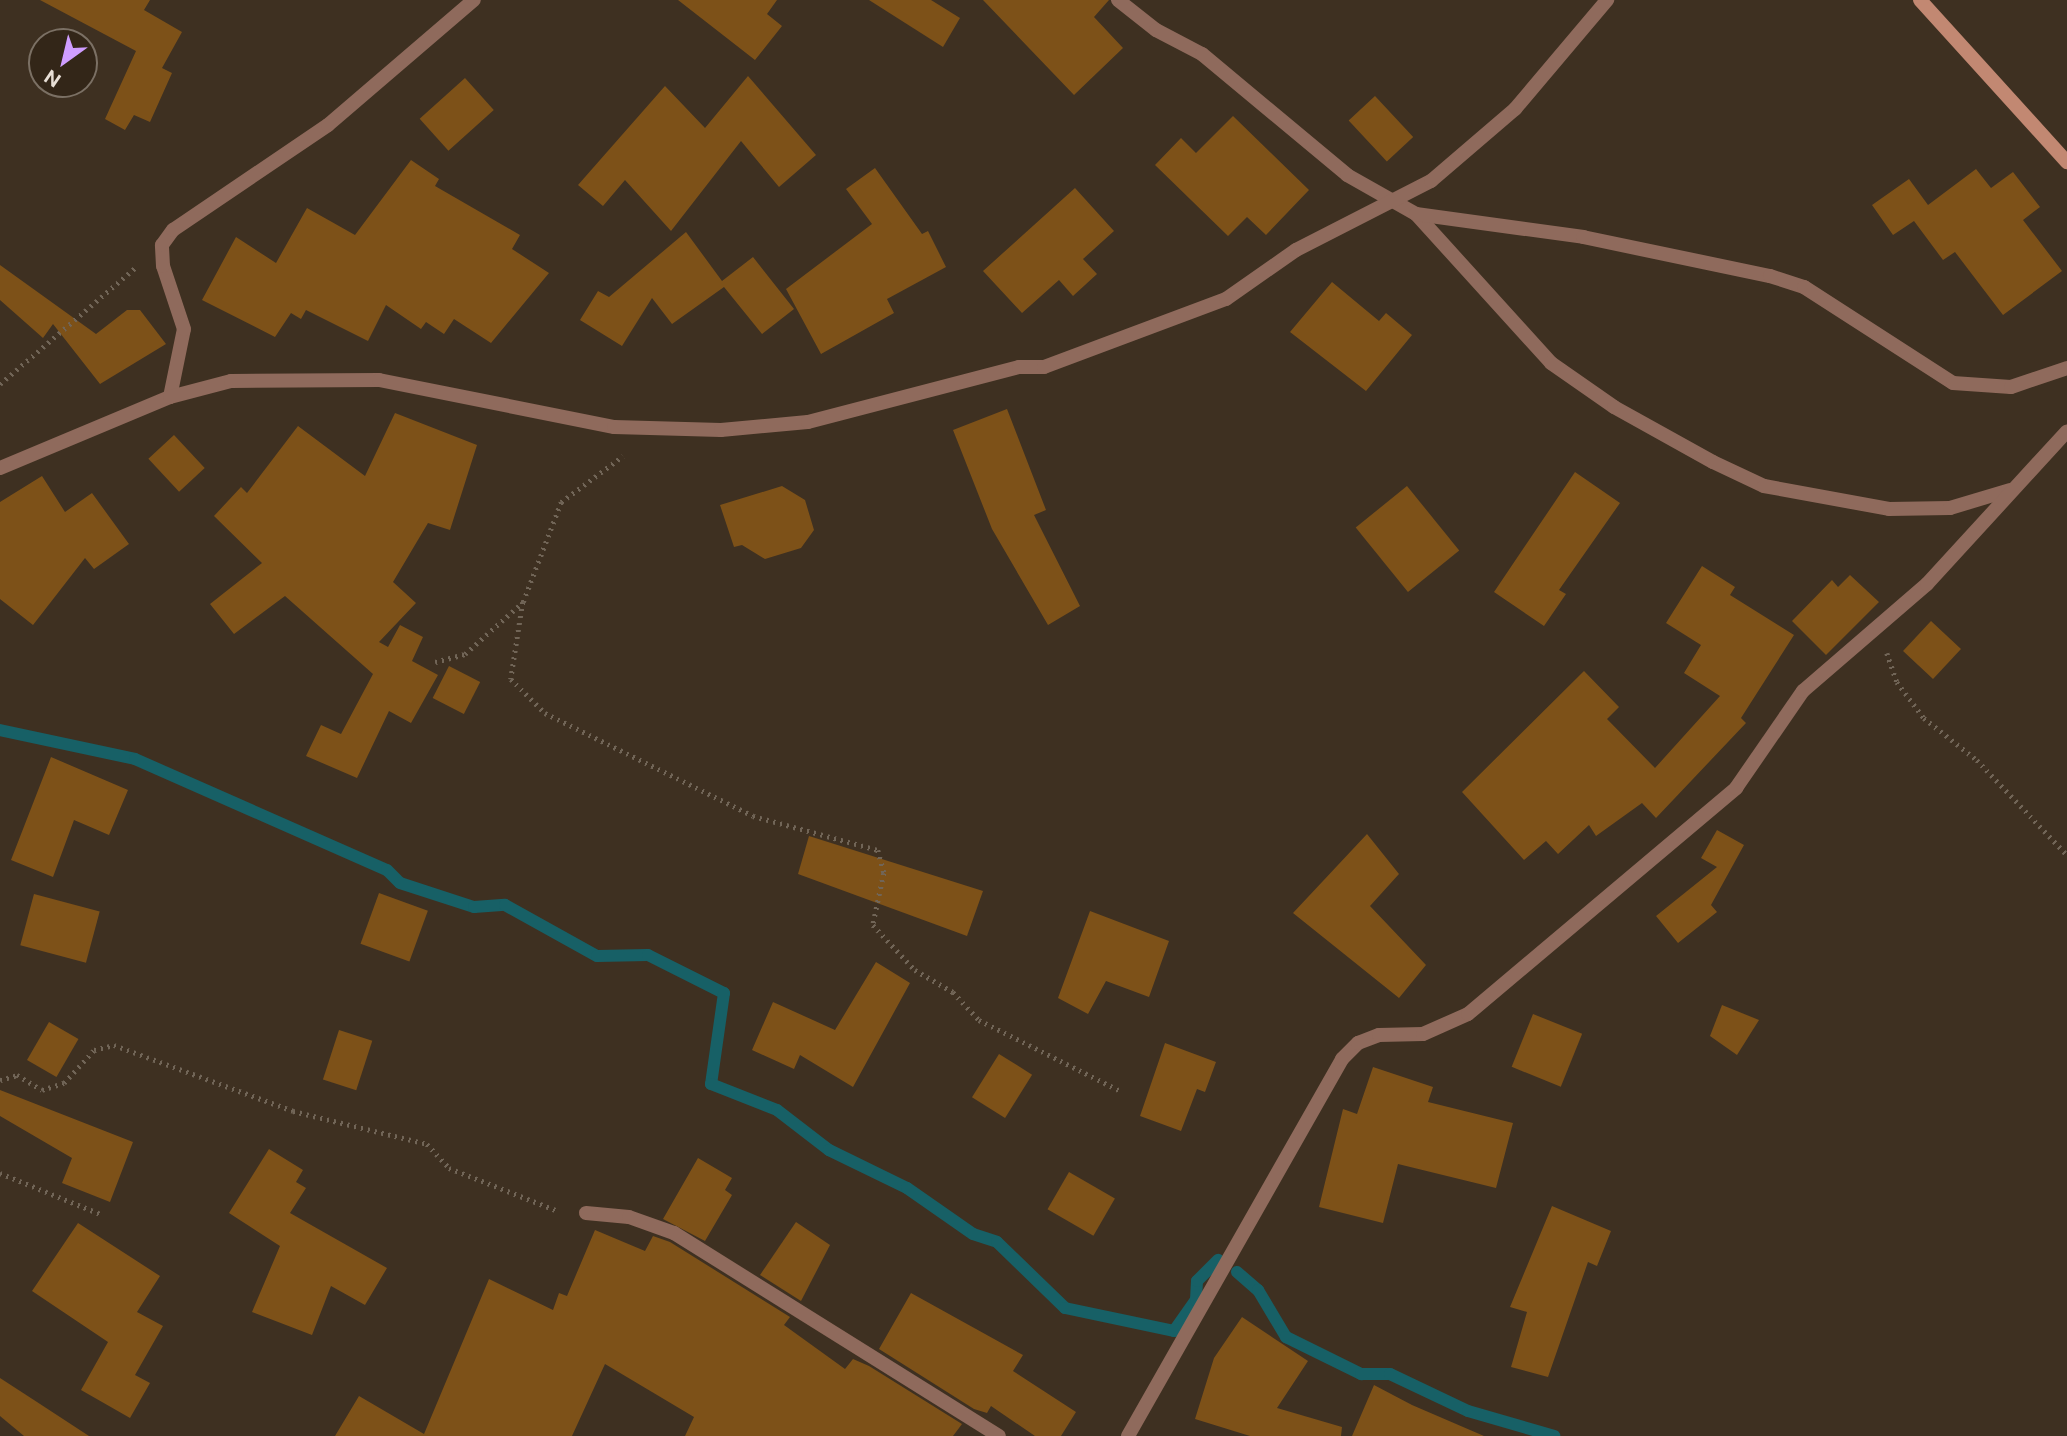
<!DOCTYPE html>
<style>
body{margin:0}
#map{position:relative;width:2067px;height:1436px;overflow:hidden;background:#3e3021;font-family:"Public Sans",sans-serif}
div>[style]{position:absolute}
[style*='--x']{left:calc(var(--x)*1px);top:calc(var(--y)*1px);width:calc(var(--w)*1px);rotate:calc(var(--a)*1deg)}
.stream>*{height:12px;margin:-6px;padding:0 6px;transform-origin:6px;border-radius:6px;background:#176066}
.building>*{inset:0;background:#7d5118;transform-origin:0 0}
.path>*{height:4.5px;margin-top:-2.25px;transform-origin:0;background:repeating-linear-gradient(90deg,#716557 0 2px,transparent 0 7px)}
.street>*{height:14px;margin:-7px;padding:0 7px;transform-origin:7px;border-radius:7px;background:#8f6a5c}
.secondary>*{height:14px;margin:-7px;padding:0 7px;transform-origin:7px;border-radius:7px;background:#c28872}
span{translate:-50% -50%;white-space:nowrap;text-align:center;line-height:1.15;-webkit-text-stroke:6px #332618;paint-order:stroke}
.north{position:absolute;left:28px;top:28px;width:70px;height:70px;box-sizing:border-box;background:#332618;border:2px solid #7b7064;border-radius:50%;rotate:214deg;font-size:19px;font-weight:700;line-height:28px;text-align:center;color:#e8dfd6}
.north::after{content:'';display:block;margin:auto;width:24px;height:32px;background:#cf9dff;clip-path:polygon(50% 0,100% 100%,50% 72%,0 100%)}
</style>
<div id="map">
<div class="stream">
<div style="--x:0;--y:730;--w:138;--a:12.1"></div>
<div style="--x:135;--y:759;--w:275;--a:23.8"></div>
<div style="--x:387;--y:870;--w:18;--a:45"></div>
<div style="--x:400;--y:883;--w:78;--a:18"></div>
<div style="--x:474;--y:907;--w:31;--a:-4"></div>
<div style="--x:505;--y:905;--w:105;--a:29"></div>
<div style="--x:597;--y:956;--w:51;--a:-1.1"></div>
<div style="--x:648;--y:955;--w:85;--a:26.6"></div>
<div style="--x:724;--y:993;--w:92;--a:98.1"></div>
<div style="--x:711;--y:1084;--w:71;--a:21.5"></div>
<div style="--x:777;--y:1110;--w:66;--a:37.6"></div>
<div style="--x:829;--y:1150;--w:87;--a:26"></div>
<div style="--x:907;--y:1188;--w:80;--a:34.9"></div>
<div style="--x:973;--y:1234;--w:25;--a:18"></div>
<div style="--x:997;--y:1242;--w:95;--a:44.1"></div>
<div style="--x:1065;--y:1308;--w:111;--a:11.9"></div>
<div style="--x:1174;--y:1331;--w:38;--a:-55"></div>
<div style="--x:1196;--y:1300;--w:19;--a:-87"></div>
<div style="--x:1197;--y:1281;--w:30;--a:-45"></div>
<div style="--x:1237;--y:1272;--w:28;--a:41"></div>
<div style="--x:1258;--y:1290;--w:55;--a:59.2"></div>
<div style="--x:1286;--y:1337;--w:84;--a:26.3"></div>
<div style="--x:1361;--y:1374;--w:29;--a:0"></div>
<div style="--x:1390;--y:1374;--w:86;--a:25.4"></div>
<div style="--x:1468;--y:1411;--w:90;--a:16.2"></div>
</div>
<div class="building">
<div style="clip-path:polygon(40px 0,150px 0,144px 10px,182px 32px,162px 68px,172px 73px,150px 122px,134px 115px,125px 130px,105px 119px,136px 51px)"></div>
<div style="clip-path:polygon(678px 0,777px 0,767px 14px,782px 26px,755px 60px)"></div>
<div style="clip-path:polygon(869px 0,931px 0,960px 18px,943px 47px)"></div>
<div style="clip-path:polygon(983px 0,1109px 0,1094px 17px,1123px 48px,1074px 95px)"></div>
<div style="clip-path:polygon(748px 76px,816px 155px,779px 187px,741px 141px,671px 231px,625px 180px,603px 206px,578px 185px,665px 86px,705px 128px)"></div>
<div style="left:465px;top:78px;width:43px;height:61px;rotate:48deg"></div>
<div style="left:1375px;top:96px;width:56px;height:36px;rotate:47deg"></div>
<div style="clip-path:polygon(1233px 116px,1309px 190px,1266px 235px,1247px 217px,1228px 236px,1155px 165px,1181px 138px,1196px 153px)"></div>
<div style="clip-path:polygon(411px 160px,439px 179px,435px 186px,520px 235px,512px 249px,549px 273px,491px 343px,454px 319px,444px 334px,426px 322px,421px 329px,386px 305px,368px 341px,306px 310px,301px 319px,291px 313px,275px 337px,202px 300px,236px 237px,276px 263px,307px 208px,355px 235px)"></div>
<div style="clip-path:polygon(875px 168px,922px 234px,928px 231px,946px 267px,887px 299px,894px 313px,821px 354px,786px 289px,872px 224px,846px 189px)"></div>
<div style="clip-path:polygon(1976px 169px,1991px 188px,2013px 172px,2040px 207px,2023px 220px,2062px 271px,2003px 315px,1955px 252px,1943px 260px,1914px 221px,1893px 235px,1872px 205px,1909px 179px,1928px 205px)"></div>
<div style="clip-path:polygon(1075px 188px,1114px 231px,1083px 259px,1097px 274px,1073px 296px,1059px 280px,1022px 313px,983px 271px)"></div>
<div style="clip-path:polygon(686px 232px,722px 281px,753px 257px,794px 309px,762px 334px,724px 287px,672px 324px,652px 298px,622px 346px,580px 320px,598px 291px,609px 297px)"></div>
<div style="clip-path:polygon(0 265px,96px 334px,127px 310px,140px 310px,166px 344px,100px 384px,53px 324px,43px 338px,0 300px)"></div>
<div style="clip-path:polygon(1332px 282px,1379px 321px,1386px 313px,1412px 335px,1366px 391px,1290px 332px)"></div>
<div style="clip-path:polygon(1007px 409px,1046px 510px,1034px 515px,1080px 606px,1048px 625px,992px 529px,953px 430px)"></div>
<div style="clip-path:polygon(395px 413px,477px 445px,450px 530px,428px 523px,393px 582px,416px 603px,379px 642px,388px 647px,400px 625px,423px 637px,412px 661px,438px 675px,411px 723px,389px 711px,357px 778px,306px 756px,321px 725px,341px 734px,373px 674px,285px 596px,234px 634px,210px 604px,262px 563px,214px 516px,241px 487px,247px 493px,298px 426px,365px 476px)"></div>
<div style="left:174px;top:435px;width:45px;height:35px;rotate:47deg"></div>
<div style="clip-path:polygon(1575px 472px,1620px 503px,1559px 590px,1566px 594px,1544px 626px,1494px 592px)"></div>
<div style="clip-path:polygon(42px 476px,65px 512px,92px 493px,129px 544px,94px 569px,85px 558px,33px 625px,0 599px,0 502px)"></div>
<div style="clip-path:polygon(782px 486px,805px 500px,814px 530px,801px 548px,765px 559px,742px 545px,734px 547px,720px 505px)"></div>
<div style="left:1407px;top:486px;width:83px;height:66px;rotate:51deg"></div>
<div style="clip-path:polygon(1702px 566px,1735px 587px,1730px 595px,1794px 635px,1741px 718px,1746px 723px,1656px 818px,1642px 803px,1596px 836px,1589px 825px,1558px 854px,1546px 841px,1524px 860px,1462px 792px,1584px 671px,1619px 707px,1607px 719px,1655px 768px,1720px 696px,1684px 673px,1701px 645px,1666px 623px)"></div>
<div style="clip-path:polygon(1850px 575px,1879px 602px,1826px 655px,1792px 621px,1832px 580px,1838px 587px)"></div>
<div style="left:1931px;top:621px;width:41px;height:41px;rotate:43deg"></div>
<div style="left:449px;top:666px;width:35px;height:36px;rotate:27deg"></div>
<div style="clip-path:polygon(51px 757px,128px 790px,109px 835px,74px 820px,53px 877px,11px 860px)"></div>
<div style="clip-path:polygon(1717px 830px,1744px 845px,1711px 905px,1717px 912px,1678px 943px,1656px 916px,1717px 867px,1701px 858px)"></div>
<div style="clip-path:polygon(1367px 834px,1399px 874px,1370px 906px,1426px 965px,1399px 998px,1293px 913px)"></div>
<div style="clip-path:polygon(809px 836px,983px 891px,967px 936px,798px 874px)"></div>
<div style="left:379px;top:893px;width:52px;height:54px;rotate:20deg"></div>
<div style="left:34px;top:894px;width:68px;height:53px;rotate:15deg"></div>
<div style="clip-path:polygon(1090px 911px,1169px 941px,1149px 997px,1106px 981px,1088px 1014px,1058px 998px)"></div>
<div style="clip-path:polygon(876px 962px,910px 983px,853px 1087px,800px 1055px,794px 1069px,752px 1050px,773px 1002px,835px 1030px)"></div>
<div style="clip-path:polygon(1722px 1005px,1759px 1020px,1737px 1055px,1710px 1036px)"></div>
<div style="left:1533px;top:1014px;width:53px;height:57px;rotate:22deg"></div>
<div style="left:49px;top:1022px;width:34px;height:44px;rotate:30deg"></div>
<div style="left:339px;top:1030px;width:35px;height:52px;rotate:18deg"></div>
<div style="clip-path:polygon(1165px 1043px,1216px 1062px,1205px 1092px,1197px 1089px,1181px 1131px,1140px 1116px)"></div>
<div style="left:999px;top:1054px;width:39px;height:51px;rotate:32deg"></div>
<div style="clip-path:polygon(1373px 1067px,1433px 1087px,1428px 1102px,1513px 1123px,1496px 1188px,1398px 1164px,1383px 1223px,1319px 1207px,1343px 1109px,1357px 1114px)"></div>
<div style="clip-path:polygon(0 1090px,133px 1142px,110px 1202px,62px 1183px,72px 1158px,0 1116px)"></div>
<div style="clip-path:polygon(269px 1149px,303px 1170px,296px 1182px,306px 1188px,290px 1213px,387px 1268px,365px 1305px,331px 1286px,312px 1335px,252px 1312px,280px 1246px,229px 1213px)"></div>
<div style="clip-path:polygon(698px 1158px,732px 1178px,725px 1190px,732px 1195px,705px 1241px,663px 1219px)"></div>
<div style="left:1069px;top:1172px;width:53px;height:43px;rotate:30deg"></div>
<div style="clip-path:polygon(1552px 1206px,1611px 1231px,1597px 1266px,1588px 1262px,1548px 1377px,1511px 1367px,1527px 1312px,1510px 1307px)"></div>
<div style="clip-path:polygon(796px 1222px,830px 1245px,801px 1301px,760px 1275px)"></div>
<div style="clip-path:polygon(78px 1223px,160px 1276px,137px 1312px,163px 1326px,135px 1375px,150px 1383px,130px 1418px,81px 1390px,108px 1342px,32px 1291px)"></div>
<div style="clip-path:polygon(595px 1230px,645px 1251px,653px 1236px,670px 1242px,790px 1317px,784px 1325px,845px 1369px,853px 1359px,869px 1366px,962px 1424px,953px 1436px,685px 1436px,694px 1417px,605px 1364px,572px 1436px,335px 1436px,359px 1396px,424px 1434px,489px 1279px,553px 1310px,559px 1293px,567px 1296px)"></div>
<div style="clip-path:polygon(911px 1293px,1023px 1355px,1013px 1371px,1076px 1412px,1061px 1436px,1035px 1436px,991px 1406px,987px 1413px,974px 1409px,879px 1349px)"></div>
<div style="clip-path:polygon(1242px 1317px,1308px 1361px,1277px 1408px,1342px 1427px,1341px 1436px,1250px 1436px,1195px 1419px,1214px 1358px)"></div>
<div style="clip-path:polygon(0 1378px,37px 1402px,89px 1436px,24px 1436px,0 1416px)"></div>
<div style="clip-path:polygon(1374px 1385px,1412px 1405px,1484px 1436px,1352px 1436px)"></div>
</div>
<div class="path">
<div style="--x:0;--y:384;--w:178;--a:-40.7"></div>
<div style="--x:523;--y:602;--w:78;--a:98.9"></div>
<div style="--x:511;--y:679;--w:48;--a:45"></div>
<div style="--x:545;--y:713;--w:232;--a:26.3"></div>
<div style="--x:753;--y:816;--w:130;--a:15.2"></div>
<div style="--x:878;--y:850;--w:24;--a:75"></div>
<div style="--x:884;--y:873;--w:53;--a:101.9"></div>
<div style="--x:873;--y:925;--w:62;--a:47"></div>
<div style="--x:915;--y:970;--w:44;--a:30.1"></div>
<div style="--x:953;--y:992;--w:38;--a:47"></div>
<div style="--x:979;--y:1020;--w:159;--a:26.6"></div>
<div style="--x:1887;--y:653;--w:31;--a:71"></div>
<div style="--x:1897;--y:682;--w:45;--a:53.1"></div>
<div style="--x:1924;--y:718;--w:68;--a:38.4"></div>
<div style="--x:1977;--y:760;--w:131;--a:46.5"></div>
<div style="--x:435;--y:662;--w:31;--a:-15"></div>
<div style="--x:465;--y:654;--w:78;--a:-41.9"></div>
<div style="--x:523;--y:602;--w:107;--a:-69.2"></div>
<div style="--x:561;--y:502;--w:77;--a:-36.6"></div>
<div style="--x:0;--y:1080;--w:18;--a:-16"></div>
<div style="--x:17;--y:1075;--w:29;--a:31"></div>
<div style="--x:42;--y:1090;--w:23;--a:-18"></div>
<div style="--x:64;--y:1083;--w:45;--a:-47.7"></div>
<div style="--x:94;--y:1050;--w:21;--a:-14"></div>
<div style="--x:114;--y:1045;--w:191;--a:20.2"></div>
<div style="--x:293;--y:1111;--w:138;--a:13.8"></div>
<div style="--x:427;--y:1144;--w:33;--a:47"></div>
<div style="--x:449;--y:1168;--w:117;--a:21.5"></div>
<div style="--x:0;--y:1173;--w:111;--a:22.2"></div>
</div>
<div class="street">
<div style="--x:1118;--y:0;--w:48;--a:38.3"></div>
<div style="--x:1156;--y:30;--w:52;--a:27.6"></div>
<div style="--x:1202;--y:54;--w:189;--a:39.8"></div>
<div style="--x:1347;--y:175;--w:79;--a:29.5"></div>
<div style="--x:1416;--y:214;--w:201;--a:47.8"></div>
<div style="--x:1551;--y:363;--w:77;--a:34.9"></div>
<div style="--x:1614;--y:407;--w:113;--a:29.1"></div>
<div style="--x:1713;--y:462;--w:56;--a:25.2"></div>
<div style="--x:1764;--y:486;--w:127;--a:10.4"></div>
<div style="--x:1889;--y:509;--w:61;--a:-0.9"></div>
<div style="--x:1950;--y:508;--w:63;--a:-16.7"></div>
<div style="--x:1416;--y:214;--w:169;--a:7.8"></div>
<div style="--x:1583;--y:237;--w:191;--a:11.8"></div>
<div style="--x:1770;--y:276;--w:36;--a:18"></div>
<div style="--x:1804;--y:287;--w:177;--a:32.8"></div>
<div style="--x:1953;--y:383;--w:58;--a:3.9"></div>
<div style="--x:2011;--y:387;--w:59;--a:-18.7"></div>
<div style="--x:170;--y:397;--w:69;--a:-78.4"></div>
<div style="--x:184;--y:329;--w:66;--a:-108.4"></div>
<div style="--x:163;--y:266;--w:21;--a:-93"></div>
<div style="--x:162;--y:245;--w:19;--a:-54"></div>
<div style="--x:173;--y:230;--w:187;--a:-34.1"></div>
<div style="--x:328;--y:125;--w:192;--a:-40.6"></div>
<div style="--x:0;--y:468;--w:184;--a:-22.7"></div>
<div style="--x:170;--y:397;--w:63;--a:-14.7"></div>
<div style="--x:231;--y:381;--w:148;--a:-0.4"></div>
<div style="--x:379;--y:380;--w:240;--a:11.3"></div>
<div style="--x:614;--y:427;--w:107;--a:1.6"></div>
<div style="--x:721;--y:430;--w:87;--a:-5.3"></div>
<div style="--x:808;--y:422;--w:218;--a:-14.6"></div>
<div style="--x:1019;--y:367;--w:25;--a:0"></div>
<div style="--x:1044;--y:367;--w:194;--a:-20.5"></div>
<div style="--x:1226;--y:299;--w:85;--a:-35"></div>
<div style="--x:1296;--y:250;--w:152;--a:-27.1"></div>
<div style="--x:1431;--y:181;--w:111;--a:-40.6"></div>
<div style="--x:1515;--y:109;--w:143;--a:-49.8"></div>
<div style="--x:586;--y:1213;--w:43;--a:5.3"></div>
<div style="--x:629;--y:1217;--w:48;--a:19.6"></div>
<div style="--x:674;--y:1233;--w:383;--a:32"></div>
<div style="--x:1128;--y:1436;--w:434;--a:-60.4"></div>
<div style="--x:1342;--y:1059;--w:23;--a:-45"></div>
<div style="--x:1358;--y:1043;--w:22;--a:-21"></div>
<div style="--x:1379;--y:1035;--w:44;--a:-1.3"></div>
<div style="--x:1423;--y:1034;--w:49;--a:-24"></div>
<div style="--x:1468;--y:1014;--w:351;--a:-40.1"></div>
<div style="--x:1736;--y:788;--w:118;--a:-55.4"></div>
<div style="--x:1803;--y:691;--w:164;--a:-40.8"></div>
<div style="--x:1927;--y:584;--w:207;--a:-47.5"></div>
</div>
<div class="secondary">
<div style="--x:1920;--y:0;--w:219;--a:47.8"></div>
</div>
<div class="north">N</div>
</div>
